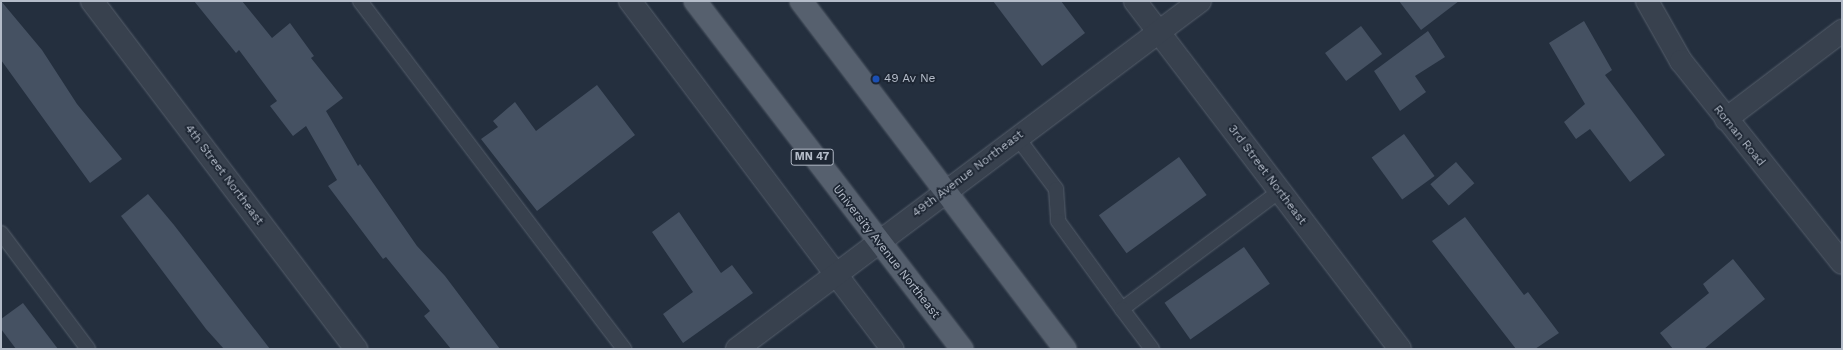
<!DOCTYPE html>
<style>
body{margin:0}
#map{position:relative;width:1843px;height:350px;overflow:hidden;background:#242f3e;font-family:"Work Sans",sans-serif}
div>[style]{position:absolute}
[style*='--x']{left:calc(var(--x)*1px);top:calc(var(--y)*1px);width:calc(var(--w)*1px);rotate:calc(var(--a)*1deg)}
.building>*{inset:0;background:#455162;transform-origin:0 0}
.roads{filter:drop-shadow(0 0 1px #565f6c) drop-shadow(0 0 1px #565f6c)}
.service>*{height:14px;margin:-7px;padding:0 7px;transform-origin:7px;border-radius:7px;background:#38414e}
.minor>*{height:22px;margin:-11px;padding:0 11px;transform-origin:11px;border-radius:11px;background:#38414e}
.tertiary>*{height:22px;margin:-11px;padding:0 11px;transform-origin:11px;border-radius:11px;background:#38414e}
.primary>*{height:22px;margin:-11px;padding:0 11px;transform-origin:11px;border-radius:11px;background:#56606e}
.dots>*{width:11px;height:11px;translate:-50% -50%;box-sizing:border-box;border:2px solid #1d2633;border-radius:50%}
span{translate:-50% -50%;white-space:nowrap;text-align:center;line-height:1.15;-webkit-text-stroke:3.5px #1d2633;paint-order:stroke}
.shield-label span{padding:1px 3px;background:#1d2633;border:1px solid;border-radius:3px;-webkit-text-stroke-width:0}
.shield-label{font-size:11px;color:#b4bcc9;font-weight:700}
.poi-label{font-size:12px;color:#b4bcc9}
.left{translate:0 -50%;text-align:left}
.street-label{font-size:12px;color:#b4bcc9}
.frame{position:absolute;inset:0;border:2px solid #b4bcc9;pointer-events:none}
</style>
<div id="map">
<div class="building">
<div style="clip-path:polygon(1px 1px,42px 50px,77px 104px,122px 159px,90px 183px,1px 60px)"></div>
<div style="clip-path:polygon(194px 1px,242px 1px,272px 38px,290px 23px,314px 56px,311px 58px,343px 98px,326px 111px,358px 166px,360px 164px,417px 246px,445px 276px,500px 349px,451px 349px,424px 316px,430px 311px,386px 257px,383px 259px,328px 186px,337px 180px,306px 126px,293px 136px,270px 106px,277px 101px,239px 50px,236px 53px)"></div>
<div style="clip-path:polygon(993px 1px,1061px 1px,1085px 33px,1042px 66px)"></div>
<div style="clip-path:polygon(1399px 1px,1459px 1px,1421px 30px)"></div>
<div style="clip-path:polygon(1584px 21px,1612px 70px,1605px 75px,1665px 155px,1630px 182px,1590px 129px,1576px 139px,1564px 122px,1585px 104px,1549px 43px)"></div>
<div style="left:1361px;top:26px;width:35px;height:45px;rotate:53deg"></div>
<div style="clip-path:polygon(1428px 31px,1445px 57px,1415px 76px,1426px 92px,1400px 111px,1374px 71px)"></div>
<div style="clip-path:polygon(597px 85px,635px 135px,537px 211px,481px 139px,498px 127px,493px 121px,515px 102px,536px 131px)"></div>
<div style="left:1404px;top:134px;width:52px;height:40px;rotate:54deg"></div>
<div style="left:1179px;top:157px;width:47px;height:99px;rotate:54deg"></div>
<div style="left:1456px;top:162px;width:28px;height:34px;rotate:49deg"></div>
<div style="clip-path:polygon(148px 194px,174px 225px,270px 349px,224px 349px,206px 329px,121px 216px)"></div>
<div style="clip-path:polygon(679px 212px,721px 273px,732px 265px,753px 293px,683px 343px,663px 314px,693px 292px,652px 232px)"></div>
<div style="clip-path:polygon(1465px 217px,1524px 295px,1528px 292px,1559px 333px,1535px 349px,1516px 349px,1432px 241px)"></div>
<div style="left:1244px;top:247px;width:45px;height:97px;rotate:55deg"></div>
<div style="clip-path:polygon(1733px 259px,1765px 299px,1704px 349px,1673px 349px,1660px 333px,1709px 293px,1703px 284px)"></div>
<div style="clip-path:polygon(23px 303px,58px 349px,16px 349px,1px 329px,1px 319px)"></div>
</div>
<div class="roads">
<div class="service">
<div style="--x:360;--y:1;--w:437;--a:52.8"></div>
<div style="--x:1017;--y:137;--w:65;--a:53.1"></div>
<div style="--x:1056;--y:189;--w:32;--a:86"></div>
<div style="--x:1058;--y:221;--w:109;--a:54"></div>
<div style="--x:1122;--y:309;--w:197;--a:-36.8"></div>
<div style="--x:1;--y:233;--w:145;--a:53.1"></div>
<div style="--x:1122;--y:309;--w:50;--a:53.1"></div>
</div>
<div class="minor">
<div style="--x:92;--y:1;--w:437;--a:52.8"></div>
<div style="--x:1135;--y:1;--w:437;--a:52.7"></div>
<div style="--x:1647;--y:1;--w:69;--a:60.5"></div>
<div style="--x:1681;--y:61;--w:258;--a:51.4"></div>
<div style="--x:1726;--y:119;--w:146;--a:-37.2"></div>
</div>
<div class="tertiary">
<div style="--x:630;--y:1;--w:436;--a:53"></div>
<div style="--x:737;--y:349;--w:579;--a:-36.93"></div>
</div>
<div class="primary">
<div style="--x:695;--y:1;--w:439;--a:52.5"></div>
<div style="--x:801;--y:1;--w:437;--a:52.8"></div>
</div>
</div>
<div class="dots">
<div style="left:876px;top:79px;background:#1a4fb4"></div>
</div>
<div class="shield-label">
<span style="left:812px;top:157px">MN 47</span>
</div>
<div class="poi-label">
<span class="left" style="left:884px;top:79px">49 Av Ne</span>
</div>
<div class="street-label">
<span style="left:1739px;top:136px;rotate:51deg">Roman Road</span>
<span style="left:968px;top:174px;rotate:-37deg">49th Avenue Northeast</span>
<span style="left:224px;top:175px;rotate:53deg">4th Street Northeast</span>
<span style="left:1267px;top:175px;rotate:53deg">3rd Street Northeast</span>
<span style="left:886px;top:252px;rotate:52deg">University Avenue Northeast</span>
</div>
<div class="frame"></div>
</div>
